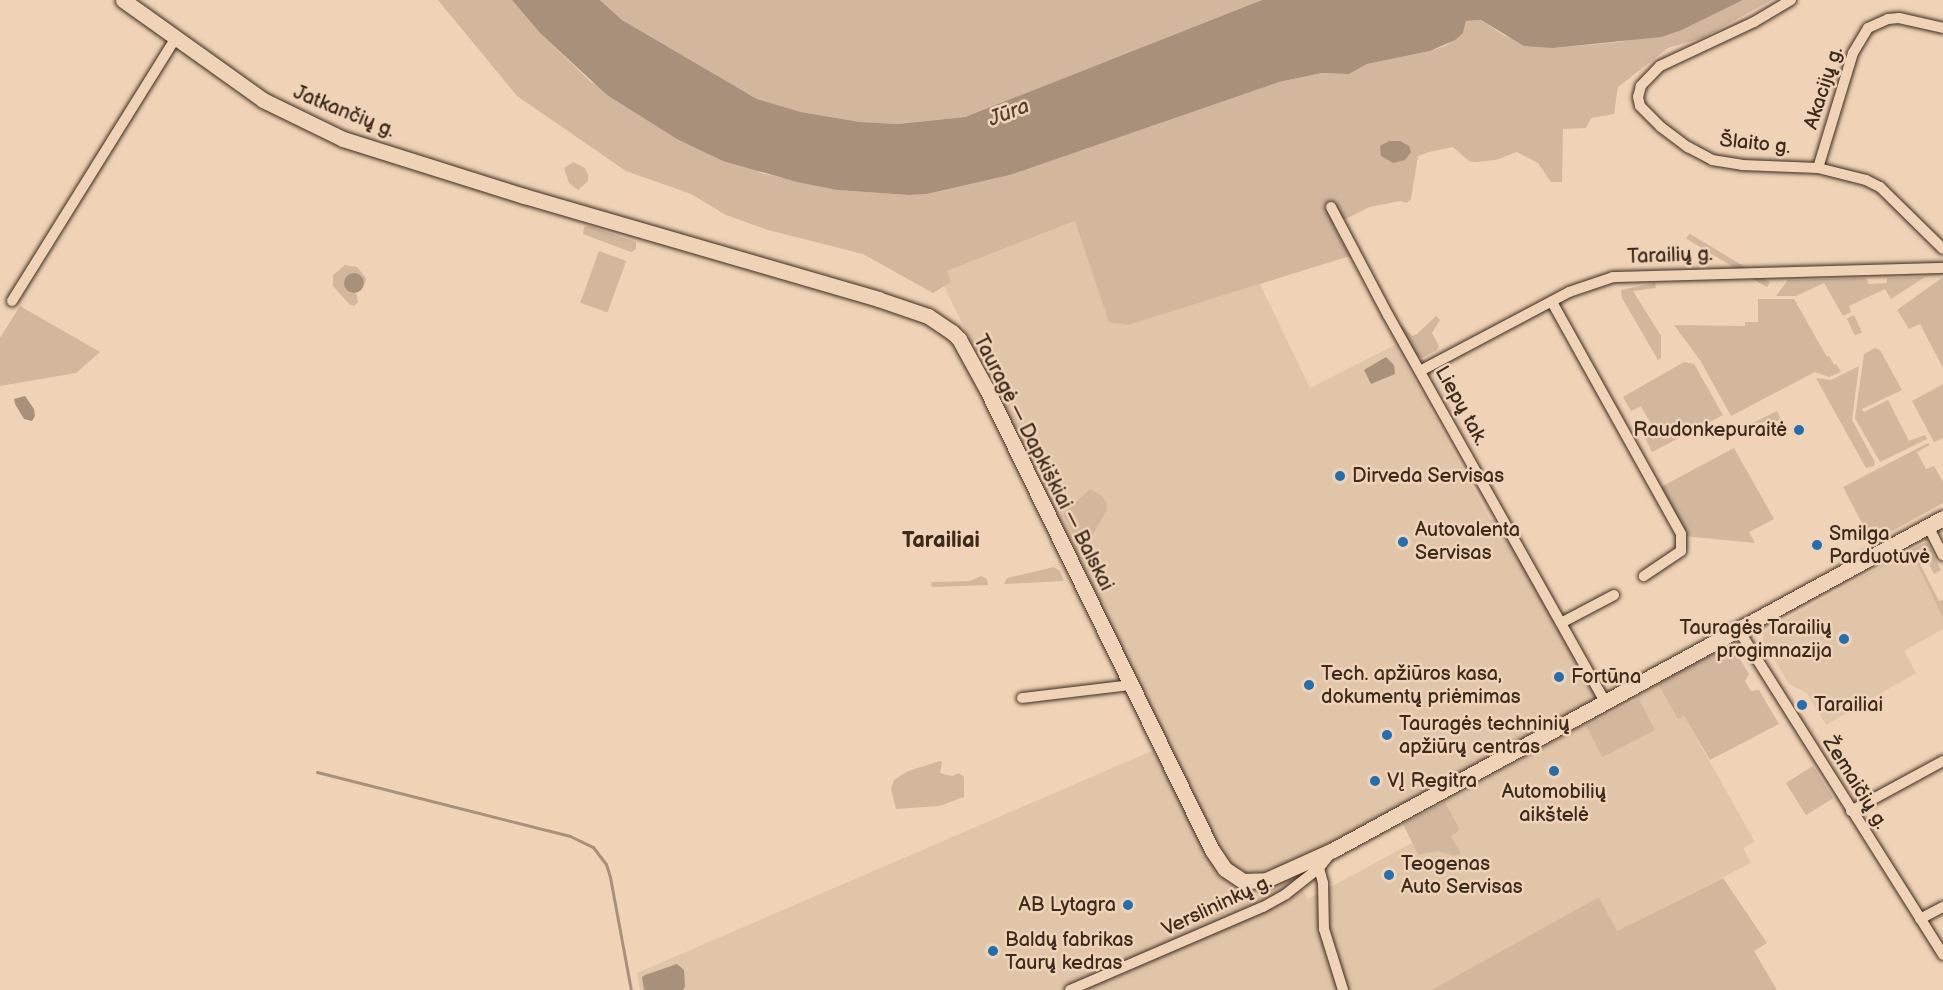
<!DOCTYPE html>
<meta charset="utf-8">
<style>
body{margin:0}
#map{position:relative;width:1943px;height:990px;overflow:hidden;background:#f0d3b6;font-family:"Balsamiq Sans",sans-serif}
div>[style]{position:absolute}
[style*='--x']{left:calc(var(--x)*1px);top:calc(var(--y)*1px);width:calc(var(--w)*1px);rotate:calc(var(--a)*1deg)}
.built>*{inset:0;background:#e1c5a9}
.green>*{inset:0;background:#d2b79d;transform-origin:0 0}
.water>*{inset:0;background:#a8907a}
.round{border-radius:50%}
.stream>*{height:3px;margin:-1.5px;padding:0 1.5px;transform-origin:1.5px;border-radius:1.5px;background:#a8907a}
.roads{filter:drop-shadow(0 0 2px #3b2a1e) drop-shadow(0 0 2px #3b2a1e)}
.minor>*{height:10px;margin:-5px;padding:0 5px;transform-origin:5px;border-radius:5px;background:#f0d3b6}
.secondary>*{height:15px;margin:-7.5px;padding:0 7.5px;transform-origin:7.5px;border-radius:7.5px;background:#f0d3b6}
.dots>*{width:16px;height:16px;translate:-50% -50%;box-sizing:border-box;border:3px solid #f0d3b6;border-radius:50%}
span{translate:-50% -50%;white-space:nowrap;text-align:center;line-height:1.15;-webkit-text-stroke:5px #f0d3b6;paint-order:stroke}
.street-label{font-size:20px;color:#3b2a1e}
.poi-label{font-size:20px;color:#3b2a1e}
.right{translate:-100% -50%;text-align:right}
.left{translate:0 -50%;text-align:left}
.water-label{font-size:21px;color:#513e30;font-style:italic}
.quarter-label{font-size:22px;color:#3b2a1e;font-weight:700}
</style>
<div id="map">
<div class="built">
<div style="clip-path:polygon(1076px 221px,1128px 325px,1260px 284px,1310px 388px,1395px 345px,1490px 520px,1503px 517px,1602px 696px,1330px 843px,1270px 871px,1247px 873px,1232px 865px,1214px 839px,944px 286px,951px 282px,947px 271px)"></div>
<div style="clip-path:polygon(1910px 550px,1943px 618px,1943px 629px,1904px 651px,1916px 673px,1826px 725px,1807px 693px,1789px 684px,1763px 641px,1763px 633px)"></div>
<div style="clip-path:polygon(1658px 684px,1678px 718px,1684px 716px,1755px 842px,1743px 848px,1751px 863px,1617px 931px,1599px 897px,1431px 990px,640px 990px,637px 973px,1154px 750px,1214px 865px,1225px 879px,1239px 889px,1260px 889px,1294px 875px,1308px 899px,1412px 843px,1418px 855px,1438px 851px,1454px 856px,1451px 835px,1460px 830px,1445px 802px)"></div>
</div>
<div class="green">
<div style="clip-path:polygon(438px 0,512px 0,540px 33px,591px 82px,761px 173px,837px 190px,909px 195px,928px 194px,1010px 175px,1279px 82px,1322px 73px,1349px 74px,1367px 64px,1430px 51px,1445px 46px,1463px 33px,1466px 21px,1481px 20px,1505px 36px,1553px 48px,1620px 42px,1682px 30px,1743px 0,1772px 0,1702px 38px,1668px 48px,1618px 87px,1614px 114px,1591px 118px,1586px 128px,1563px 129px,1562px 182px,1551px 182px,1538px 163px,1517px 152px,1496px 160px,1476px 162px,1469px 161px,1453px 147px,1429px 152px,1418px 156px,1411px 199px,1407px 203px,1400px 201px,1370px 207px,1333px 225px,1350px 256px,1128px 325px,1109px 322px,1075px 221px,947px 271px,951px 282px,933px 293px,863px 254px,768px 230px,726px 215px,691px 194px,626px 171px,517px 96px)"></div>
<div style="clip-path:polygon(600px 0,1262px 0,965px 117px,898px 124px,860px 122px,801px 112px,757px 99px,622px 20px)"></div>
<div style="clip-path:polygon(573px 162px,585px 168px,588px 175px,588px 181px,578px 190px,569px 183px,564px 168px)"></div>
<div style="clip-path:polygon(589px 226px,636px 242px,636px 249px,631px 252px,583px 234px,584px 227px)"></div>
<div style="left:599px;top:251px;width:29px;height:55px;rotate:20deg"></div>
<div style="clip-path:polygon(345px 265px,357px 267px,366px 278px,365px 285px,360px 277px,353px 273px,349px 292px,356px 293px,358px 302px,354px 306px,349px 304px,333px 286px,333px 275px)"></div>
<div style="clip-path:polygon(1925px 277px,1891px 299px,1885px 289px,1849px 306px,1851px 312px,1843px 316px,1824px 283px,1796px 296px,1776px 296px,1788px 280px,1866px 278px,1869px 284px,1887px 283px,1887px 278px)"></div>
<div style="clip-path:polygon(1943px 277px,1943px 368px,1920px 324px,1909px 329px,1897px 310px)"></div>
<div style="left:1770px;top:282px;width:6px;height:94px;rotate:121deg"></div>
<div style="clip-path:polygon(1655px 283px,1656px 288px,1633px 291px,1661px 336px,1661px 358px,1658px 360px,1622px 298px,1621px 290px)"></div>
<div style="clip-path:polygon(1758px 299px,1794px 299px,1827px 357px,1829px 356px,1834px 365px,1836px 364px,1841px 372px,1829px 377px,1815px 372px,1731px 416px,1700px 360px,1674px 325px,1745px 326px,1745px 322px,1758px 322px)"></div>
<div style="clip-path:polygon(20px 306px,100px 352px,76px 373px,0 386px,0 338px)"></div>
<div style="left:1854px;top:315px;width:19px;height:8px;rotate:65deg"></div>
<div style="clip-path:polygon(1436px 316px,1440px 320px,1432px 333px,1439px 346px,1437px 350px,1422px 358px,1417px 356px,1399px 326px,1402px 325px,1412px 336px,1417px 334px)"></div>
<div style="clip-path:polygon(1875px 348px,1880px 350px,1902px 390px,1862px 409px,1864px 412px,1888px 400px,1909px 441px,1925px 435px,1927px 439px,1880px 462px,1855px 418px,1864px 354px)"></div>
<div style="clip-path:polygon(1684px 362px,1694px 364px,1723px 415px,1652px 452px,1641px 430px,1651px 424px,1641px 406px,1631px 411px,1623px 397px)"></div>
<div style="clip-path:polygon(1859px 366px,1852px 420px,1875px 462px,1874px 466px,1866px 468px,1816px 378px,1831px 380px)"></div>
<div style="clip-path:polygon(1943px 384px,1943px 438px,1934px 442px,1912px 401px)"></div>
<div style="clip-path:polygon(1777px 411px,1780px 418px,1778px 421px,1753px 423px)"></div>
<div style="clip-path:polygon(1928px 443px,1930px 445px,1917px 452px,1926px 469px,1934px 466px,1943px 482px,1943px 503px,1872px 542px,1843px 487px)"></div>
<div style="clip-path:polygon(1734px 448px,1774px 519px,1749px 532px,1755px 543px,1684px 536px,1659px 488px)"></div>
<div style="clip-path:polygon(1090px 489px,1102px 496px,1107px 504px,1107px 510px,1089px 541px,1080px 547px,1063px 514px)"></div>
<div style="clip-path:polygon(1927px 542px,1941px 570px,1934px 574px,1927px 560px,1920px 564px,1939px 601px,1943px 600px,1943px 618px,1910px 550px)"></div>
<div style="clip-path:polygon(1054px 567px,1060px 571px,1064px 581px,1004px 584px,1007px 578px)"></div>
<div style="clip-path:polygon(981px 576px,987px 579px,988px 585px,933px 587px,931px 585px,932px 582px,970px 581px)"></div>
<div style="clip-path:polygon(1731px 644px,1749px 674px,1745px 681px,1751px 691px,1759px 690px,1779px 724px,1710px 760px,1684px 716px,1678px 719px,1658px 684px)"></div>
<div style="left:1639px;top:699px;width:35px;height:59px;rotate:63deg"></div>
<div style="clip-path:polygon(940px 761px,942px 762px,940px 773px,952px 776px,959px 773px,964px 777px,964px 797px,939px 806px,896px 809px,891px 789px,894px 780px,908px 771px)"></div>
<div style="left:1813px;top:766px;width:38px;height:32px;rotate:58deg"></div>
<div style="clip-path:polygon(1445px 802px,1460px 830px,1451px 836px,1461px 853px,1454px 856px,1438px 851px,1418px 855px,1403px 824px)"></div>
<div style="clip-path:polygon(1723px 878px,1767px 943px,1754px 951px,1777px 990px,1431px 990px,1599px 897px,1617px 931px)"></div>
</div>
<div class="water">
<div style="clip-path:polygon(512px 0,600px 0,622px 20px,757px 99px,801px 112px,860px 122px,898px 124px,965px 117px,1262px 0,1743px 0,1682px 30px,1661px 37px,1553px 48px,1524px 46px,1481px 20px,1466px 21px,1463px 33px,1455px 40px,1430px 51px,1367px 64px,1349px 74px,1322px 73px,1279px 82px,1010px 175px,927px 194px,909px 195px,837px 190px,797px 182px,723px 161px,677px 139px,607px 95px,540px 33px)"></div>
<div style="clip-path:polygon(1389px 141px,1400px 141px,1409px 146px,1411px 152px,1405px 160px,1393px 163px,1381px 156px,1380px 146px)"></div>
<div class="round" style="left:344px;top:273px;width:20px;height:20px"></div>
<div style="clip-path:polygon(1386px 357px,1394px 365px,1395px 374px,1371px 384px,1364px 370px)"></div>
<div style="clip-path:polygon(25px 396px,34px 409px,35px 416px,32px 421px,24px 419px,15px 404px,14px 399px)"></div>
<div style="clip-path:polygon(677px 964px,684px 970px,685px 986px,683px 990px,644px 990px,642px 977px,645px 975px)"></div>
</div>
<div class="stream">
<div style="--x:317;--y:772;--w:261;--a:14.2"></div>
<div style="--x:570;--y:836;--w:25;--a:26"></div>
<div style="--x:593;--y:847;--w:21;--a:53"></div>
<div style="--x:606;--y:864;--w:14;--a:73"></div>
<div style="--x:610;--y:877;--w:115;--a:79.5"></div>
</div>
<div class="roads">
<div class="minor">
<div style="--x:1791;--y:0;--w:43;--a:149.3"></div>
<div style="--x:1754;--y:22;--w:104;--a:154.9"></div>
<div style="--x:1660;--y:66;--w:28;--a:134"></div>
<div style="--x:1641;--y:86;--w:11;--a:105"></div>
<div style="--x:1638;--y:97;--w:9;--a:77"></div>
<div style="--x:1640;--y:106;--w:30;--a:45"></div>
<div style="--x:1661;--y:127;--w:34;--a:37"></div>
<div style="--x:1688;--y:147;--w:27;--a:28"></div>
<div style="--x:1712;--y:160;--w:30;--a:9"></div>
<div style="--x:1742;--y:165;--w:76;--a:2.3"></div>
<div style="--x:1818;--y:168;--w:49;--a:14"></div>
<div style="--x:1866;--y:180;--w:16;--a:27"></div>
<div style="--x:1880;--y:187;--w:88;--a:44.5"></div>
<div style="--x:1818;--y:168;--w:120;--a:-73.1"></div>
<div style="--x:1853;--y:53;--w:29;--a:-59"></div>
<div style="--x:1868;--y:28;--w:22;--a:-24"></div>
<div style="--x:1888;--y:19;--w:11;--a:-5"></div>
<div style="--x:1899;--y:18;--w:45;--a:12.8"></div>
<div style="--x:1331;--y:207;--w:122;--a:62.2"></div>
<div style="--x:1388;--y:315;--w:444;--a:60.7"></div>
<div style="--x:12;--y:301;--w:309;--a:-58.1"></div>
<div style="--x:1552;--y:302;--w:265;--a:60.9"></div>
<div style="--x:1681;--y:534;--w:17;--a:90"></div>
<div style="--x:1681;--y:551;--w:45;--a:146"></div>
<div style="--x:1420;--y:371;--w:169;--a:-27.9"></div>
<div style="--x:1569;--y:292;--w:46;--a:-18.8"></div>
<div style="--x:1613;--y:277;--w:330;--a:-1.6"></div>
<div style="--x:1928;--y:526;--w:33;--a:63"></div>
<div style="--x:1561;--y:623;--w:60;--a:-27.8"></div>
<div style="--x:1738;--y:629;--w:385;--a:57.8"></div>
<div style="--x:1022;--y:698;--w:110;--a:-6.8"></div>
<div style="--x:1851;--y:811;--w:105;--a:-28.5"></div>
<div style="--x:1319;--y:868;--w:16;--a:75"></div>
<div style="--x:1323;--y:883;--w:46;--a:88.8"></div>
<div style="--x:1324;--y:929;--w:64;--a:72.7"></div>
<div style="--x:1920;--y:919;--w:26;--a:-28"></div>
<div style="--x:1070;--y:990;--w:210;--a:-23.3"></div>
<div style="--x:1263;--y:907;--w:26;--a:-29"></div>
<div style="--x:1286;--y:894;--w:42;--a:-38.2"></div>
<div style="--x:1319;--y:868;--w:18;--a:-52"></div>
</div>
<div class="secondary">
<div style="--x:123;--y:0;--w:172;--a:35.5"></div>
<div style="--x:263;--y:100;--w:89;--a:26"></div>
<div style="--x:343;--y:139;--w:190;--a:17.5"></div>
<div style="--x:524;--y:196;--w:369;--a:16.2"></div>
<div style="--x:878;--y:299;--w:53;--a:18.8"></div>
<div style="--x:928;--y:316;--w:29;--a:34"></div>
<div style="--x:952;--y:332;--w:10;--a:45"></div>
<div style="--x:959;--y:339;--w:58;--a:61.2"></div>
<div style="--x:987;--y:390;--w:512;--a:63.94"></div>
<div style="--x:1212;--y:850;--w:23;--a:56"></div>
<div style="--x:1225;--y:869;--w:22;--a:34"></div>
<div style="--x:1243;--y:881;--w:23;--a:-2"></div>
<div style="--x:1266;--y:880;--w:73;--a:-24.1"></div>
<div style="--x:1333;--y:850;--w:694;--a:-28.56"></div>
</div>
</div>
<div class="dots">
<div style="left:1799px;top:430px;background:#1f6fb2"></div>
<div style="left:1340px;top:476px;background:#1f6fb2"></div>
<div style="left:1403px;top:542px;background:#1f6fb2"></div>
<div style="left:1817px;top:545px;background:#1f6fb2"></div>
<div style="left:1844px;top:639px;background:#1f6fb2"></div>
<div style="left:1559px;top:677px;background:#1f6fb2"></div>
<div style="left:1309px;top:685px;background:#1f6fb2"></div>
<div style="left:1802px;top:705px;background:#1f6fb2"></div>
<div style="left:1387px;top:735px;background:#1f6fb2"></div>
<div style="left:1554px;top:771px;background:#1f6fb2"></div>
<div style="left:1375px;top:781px;background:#1f6fb2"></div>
<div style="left:1389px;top:875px;background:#1f6fb2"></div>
<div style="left:1128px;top:905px;background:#1f6fb2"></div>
<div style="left:993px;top:951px;background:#1f6fb2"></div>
</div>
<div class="street-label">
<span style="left:1824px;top:88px;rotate:-72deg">Akacijų g.</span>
<span style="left:344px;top:112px;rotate:22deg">Jatkančių g.</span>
<span style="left:1755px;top:144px;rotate:6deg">Šlaito g.</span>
<span style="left:1670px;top:256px;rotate:-2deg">Tarailių g.</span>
<span style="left:1461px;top:406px;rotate:61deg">Liepų tak.</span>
<span style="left:1043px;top:463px;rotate:63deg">Tauragė — Dapkiškiai — Balskai</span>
<span style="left:1855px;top:783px;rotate:58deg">Žemaičių g.</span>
<span style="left:1217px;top:906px;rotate:-25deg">Verslininkų g.</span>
</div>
<div class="poi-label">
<span class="right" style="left:1787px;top:430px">Raudonkepuraitė</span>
<span class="left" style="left:1352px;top:476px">Dirveda Servisas</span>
<span class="left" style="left:1415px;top:542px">Autovalenta<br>Servisas</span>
<span class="left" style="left:1829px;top:546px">Smilga<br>Parduotuvė</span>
<span class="right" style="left:1832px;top:640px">Tauragės Tarailių<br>progimnazija</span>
<span class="left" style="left:1321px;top:686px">Tech. apžiūros kasa,<br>dokumentų priėmimas</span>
<span class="left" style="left:1571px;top:677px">Fortūna</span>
<span class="left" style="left:1814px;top:705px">Tarailiai</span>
<span class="left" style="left:1399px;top:736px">Tauragės techninių<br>apžiūrų centras</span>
<span class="left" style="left:1387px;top:781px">VĮ Regitra</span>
<span style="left:1554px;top:804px">Automobilių<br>aikštelė</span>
<span class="left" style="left:1401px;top:876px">Teogenas<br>Auto Servisas</span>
<span class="right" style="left:1116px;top:905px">AB Lytagra</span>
<span class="left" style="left:1005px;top:952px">Baldų fabrikas<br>Taurų kedras</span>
</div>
<div class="water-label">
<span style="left:1009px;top:113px;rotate:-21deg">Jūra</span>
</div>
<div class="quarter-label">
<span style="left:941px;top:541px">Tarailiai</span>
</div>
</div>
